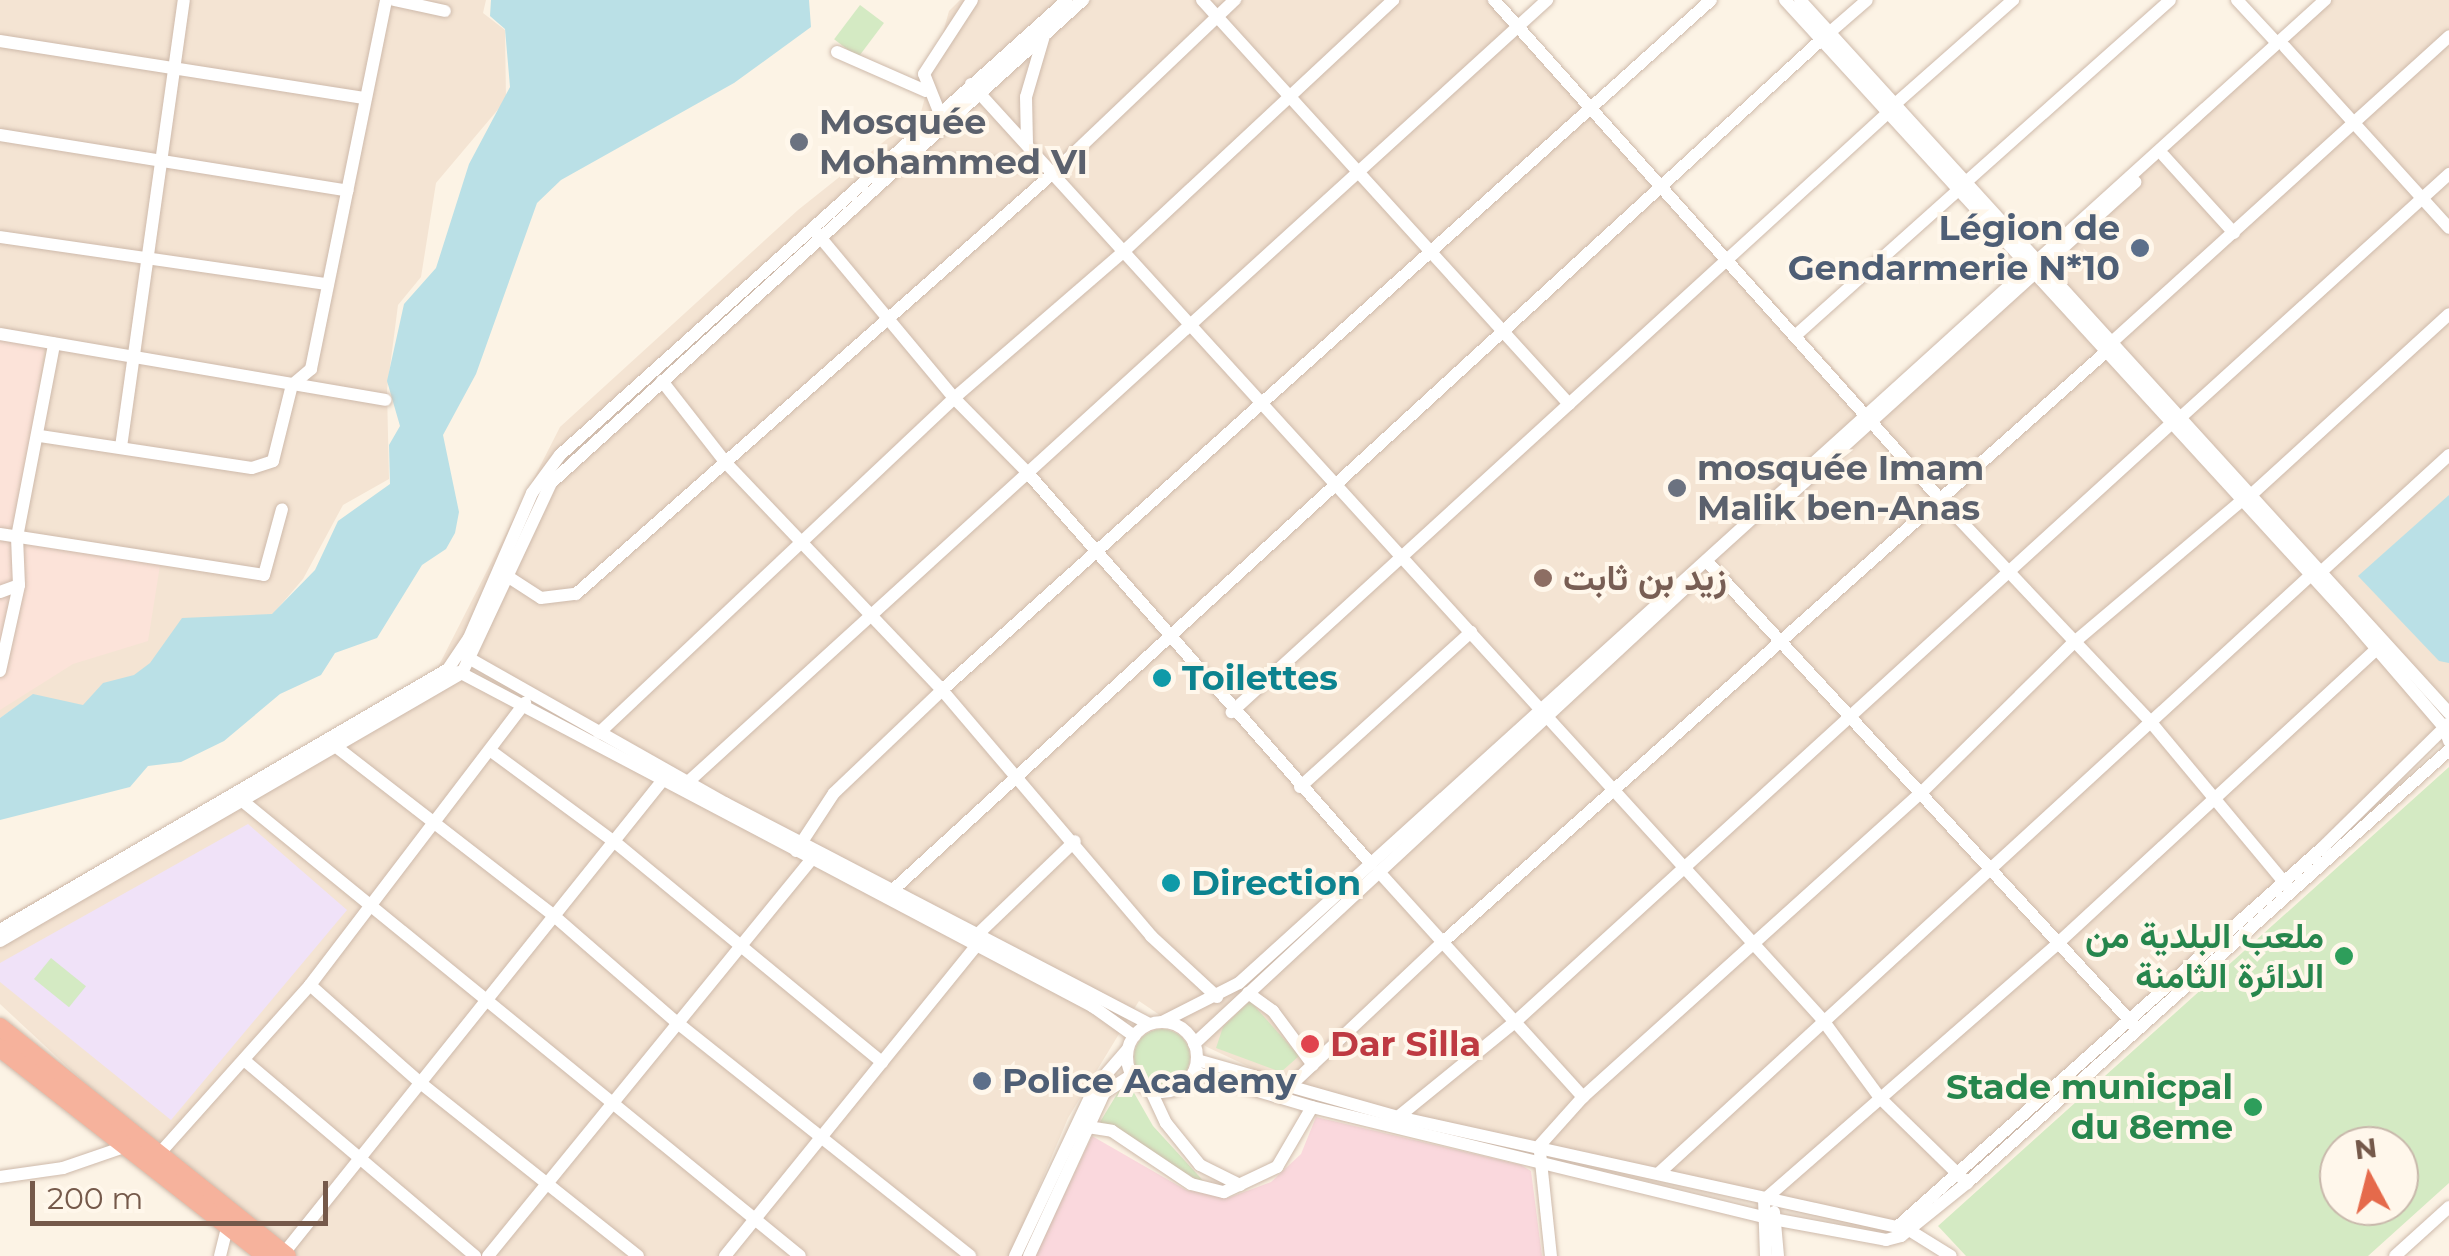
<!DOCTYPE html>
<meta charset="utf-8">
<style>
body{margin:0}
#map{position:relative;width:2449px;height:1256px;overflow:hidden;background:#fcf3e5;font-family:Montserrat,Vazirmatn,sans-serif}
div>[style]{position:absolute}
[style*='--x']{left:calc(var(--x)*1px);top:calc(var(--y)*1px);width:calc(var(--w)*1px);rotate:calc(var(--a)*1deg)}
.residential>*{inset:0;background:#f4e4d3}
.commercial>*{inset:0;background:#fce3d9}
.education>*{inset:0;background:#f0e2f8}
.medical>*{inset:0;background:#fad8dd}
.green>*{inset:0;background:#d4eac3;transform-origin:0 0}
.round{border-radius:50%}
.water>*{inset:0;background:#bae0e6}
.roads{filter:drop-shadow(0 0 2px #cebaab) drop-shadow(0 0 2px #cebaab)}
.minor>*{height:12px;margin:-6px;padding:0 6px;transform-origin:6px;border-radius:6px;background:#fff}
.minor>.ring{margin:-6px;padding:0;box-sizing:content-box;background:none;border:12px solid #fff;border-radius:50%}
.highway>*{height:18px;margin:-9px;padding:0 9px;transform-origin:9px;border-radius:9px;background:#f6b29c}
.dots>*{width:28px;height:28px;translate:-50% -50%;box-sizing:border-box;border:5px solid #fff7eb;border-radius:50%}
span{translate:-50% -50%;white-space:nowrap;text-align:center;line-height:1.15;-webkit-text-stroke:8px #fff7eb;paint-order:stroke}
.worship-label{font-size:35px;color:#5b616d;font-weight:700}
.left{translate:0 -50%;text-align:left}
.service-label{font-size:35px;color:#4e5e75;font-weight:700}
.right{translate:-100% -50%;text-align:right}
.education-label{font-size:35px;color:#785e54;font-weight:700}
.culture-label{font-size:35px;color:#0d838f;font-weight:700}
.leisure-label{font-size:35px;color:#27864d;font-weight:700}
.health-label{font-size:35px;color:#be3a42;font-weight:700}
.north{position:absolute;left:2319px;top:1126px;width:100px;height:100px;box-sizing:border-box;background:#fff7eb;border:2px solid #c8b8ab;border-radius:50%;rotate:353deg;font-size:28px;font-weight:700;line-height:40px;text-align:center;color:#75594a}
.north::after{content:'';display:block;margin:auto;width:35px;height:45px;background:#e56a4b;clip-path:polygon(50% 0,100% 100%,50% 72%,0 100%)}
.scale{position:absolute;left:30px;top:1181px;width:298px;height:45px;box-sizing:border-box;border:5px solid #75594a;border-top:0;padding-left:12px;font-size:30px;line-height:35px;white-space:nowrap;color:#75594a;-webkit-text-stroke:8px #fff7eb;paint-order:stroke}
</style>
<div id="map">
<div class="residential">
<div style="clip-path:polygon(0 0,486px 0,483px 13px,505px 30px,506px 100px,436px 183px,421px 277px,398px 305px,387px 390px,389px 479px,343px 505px,303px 579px,273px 614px,135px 692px,61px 715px,24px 701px,0 718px)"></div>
<div style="clip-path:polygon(960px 0,1502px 0,1869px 407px,2317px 0,2449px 0,2449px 747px,2438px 735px,1894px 1234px,1573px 1160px,1284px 1083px,1207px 1047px,1139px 1001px,1068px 1118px,1010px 1256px,284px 1256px,173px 1165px,0 1004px,0 920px,432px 679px,560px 427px,798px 210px,921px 112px,949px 11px)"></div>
</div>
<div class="commercial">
<div style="clip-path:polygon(0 337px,45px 345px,18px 530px,161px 559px,148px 641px,73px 664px,0 710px)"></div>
</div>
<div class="education">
<div style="clip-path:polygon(248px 824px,347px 910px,171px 1120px,0 982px,0 963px)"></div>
</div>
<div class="medical">
<div style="clip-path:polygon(1316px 1117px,1521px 1165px,1531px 1171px,1542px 1256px,1035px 1256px,1092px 1136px,1186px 1190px,1228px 1198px,1271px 1182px,1301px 1154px)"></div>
</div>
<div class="green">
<div style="left:860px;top:5px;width:30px;height:43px;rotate:37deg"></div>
<div style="clip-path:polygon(evenodd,2449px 767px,2449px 1183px,2368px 1256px,1966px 1256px,1938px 1226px,2449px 767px,2339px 1146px,2399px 1146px,2399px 1206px,2339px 1206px,2339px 1146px)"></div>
<div style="left:51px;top:958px;width:45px;height:27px;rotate:39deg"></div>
<div style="clip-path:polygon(1250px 1001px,1299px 1056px,1281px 1072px,1216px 1048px,1223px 1027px)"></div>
<div class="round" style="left:1134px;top:1029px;width:56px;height:56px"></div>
<div style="clip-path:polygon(1120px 1089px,1133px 1091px,1153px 1126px,1209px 1187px,1100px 1122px)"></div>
</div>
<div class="water">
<div style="clip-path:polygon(491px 0,809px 0,811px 27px,734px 83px,561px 180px,537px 203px,476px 374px,443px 435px,459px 512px,455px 533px,446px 549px,422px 565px,377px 638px,335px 653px,321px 675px,280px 694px,224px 741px,181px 762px,148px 766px,130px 787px,0 820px,0 718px,33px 694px,83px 705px,103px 683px,134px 675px,150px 663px,182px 618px,272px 614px,315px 570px,338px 521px,390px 484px,389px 445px,400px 426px,387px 381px,404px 304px,436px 268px,469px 164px,510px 87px,505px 29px,490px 16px)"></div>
<div style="clip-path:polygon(2449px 495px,2449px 663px,2439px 661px,2358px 576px)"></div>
</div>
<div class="roads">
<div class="minor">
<div style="--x:394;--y:0;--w:52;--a:12.2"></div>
<div style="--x:1202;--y:0;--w:546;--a:47.75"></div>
<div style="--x:1569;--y:404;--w:457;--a:137.6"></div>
<div style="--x:1494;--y:0;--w:669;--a:48.21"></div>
<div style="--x:1940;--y:499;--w:304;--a:46.6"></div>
<div style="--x:2149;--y:720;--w:219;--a:50.2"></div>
<div style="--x:1785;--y:0;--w:830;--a:47.54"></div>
<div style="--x:2345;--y:612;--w:152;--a:49.3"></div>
<div style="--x:2444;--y:727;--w:15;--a:70"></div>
<div style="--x:1800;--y:0;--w:964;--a:47.69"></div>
<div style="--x:2237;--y:0;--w:59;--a:47.1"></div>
<div style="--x:1829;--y:33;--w:50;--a:-41"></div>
<div style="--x:0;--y:41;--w:370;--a:8.9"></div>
<div style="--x:2285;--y:47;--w:244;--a:47.8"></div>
<div style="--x:837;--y:52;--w:97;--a:23.7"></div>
<div style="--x:971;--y:84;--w:1264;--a:47.69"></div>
<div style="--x:1822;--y:1019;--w:98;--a:53.7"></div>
<div style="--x:1880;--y:1098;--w:122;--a:44.3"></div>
<div style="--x:1894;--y:105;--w:159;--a:-41.4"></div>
<div style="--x:940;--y:114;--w:43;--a:-111.8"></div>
<div style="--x:924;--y:74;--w:88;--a:-57"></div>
<div style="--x:0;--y:135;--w:352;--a:9.1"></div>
<div style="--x:1027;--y:144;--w:47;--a:-91.2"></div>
<div style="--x:1026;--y:97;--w:64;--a:-73.6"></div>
<div style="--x:2164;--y:156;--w:104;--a:47.7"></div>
<div style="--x:910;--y:159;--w:134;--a:3"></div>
<div style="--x:1966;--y:182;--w:273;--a:-41.7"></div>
<div style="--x:815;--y:231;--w:217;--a:50.2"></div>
<div style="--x:954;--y:398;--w:103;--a:45.4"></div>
<div style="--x:1026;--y:471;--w:523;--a:48.72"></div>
<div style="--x:0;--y:237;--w:331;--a:8.2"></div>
<div style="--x:0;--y:334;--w:391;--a:9.7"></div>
<div style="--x:1795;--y:336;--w:216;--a:-41.8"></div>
<div style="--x:2112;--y:342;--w:455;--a:-42.2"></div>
<div style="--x:662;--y:381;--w:104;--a:52"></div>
<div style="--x:726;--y:463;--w:313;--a:46.4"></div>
<div style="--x:942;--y:690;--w:323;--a:49.6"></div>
<div style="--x:1151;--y:936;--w:90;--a:42.7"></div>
<div style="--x:1569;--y:404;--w:430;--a:-42.4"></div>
<div style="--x:2181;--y:417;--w:362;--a:-42.2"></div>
<div style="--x:40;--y:436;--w:214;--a:8.6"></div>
<div style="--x:252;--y:468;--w:22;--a:-18"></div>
<div style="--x:273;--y:461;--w:78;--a:-76"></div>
<div style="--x:292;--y:385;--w:25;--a:-40"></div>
<div style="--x:311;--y:369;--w:377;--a:-78.5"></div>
<div style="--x:121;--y:447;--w:451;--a:-82"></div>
<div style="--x:2251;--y:495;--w:268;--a:-42.4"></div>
<div style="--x:1788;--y:497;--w:469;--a:-42.2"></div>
<div style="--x:0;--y:534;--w:267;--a:8.8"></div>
<div style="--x:264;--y:575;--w:68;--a:-74.7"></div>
<div style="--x:1710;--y:565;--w:627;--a:47.33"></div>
<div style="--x:2322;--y:571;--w:172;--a:-42.4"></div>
<div style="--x:507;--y:576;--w:40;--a:32.9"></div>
<div style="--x:541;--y:598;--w:35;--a:-7"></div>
<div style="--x:576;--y:594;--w:635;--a:-41.42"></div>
<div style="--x:1052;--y:174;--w:253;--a:-43.6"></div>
<div style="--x:0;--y:592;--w:20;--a:-20"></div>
<div style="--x:465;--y:656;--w:299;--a:29.5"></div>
<div style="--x:725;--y:803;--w:478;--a:27.5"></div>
<div style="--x:0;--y:671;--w:88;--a:-77.5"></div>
<div style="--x:19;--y:585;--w:48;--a:-92.4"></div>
<div style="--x:17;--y:537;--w:197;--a:-79.1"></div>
<div style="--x:459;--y:672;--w:716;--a:27.82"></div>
<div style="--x:1092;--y:1006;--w:52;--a:35.5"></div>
<div style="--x:599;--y:733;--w:488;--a:-43.3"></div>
<div style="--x:954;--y:398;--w:222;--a:-40.8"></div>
<div style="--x:1122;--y:253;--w:371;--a:-43"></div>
<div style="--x:339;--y:749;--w:271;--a:37.8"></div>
<div style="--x:553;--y:915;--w:162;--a:41"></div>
<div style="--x:675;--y:1021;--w:377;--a:38.5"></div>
<div style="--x:491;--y:751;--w:155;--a:36.4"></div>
<div style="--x:616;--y:843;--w:345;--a:39.5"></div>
<div style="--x:688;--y:782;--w:1162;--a:-42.31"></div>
<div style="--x:1300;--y:787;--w:231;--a:-42.2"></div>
<div style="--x:245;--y:803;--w:716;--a:39.22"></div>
<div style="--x:796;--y:851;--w:69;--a:-56.8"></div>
<div style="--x:834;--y:793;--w:149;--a:-43.6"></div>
<div style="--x:942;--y:690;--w:1033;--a:-41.9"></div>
<div style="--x:1379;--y:872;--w:304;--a:47.8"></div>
<div style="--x:893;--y:890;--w:1258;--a:-42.49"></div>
<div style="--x:0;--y:930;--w:518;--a:-30.22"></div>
<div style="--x:448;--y:669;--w:37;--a:-56"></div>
<div style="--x:469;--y:638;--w:158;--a:-66.5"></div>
<div style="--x:532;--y:493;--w:47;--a:-53.6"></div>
<div style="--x:560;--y:455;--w:681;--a:-41.91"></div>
<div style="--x:978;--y:934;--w:134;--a:-43.8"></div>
<div style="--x:0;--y:941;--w:534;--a:-30.12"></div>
<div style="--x:462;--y:673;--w:210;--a:-64.9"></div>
<div style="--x:551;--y:483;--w:719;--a:-42.24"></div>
<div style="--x:310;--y:985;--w:144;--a:41.6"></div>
<div style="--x:418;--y:1081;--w:281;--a:38.5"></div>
<div style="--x:1248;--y:993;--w:31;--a:36"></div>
<div style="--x:1273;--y:1011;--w:67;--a:53.5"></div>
<div style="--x:1162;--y:1022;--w:86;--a:-26.9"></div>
<div style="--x:1239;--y:983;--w:1465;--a:-42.15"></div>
<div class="ring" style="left:1127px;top:1022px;width:58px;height:58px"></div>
<div style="--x:1194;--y:1044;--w:682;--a:-42.86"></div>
<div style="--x:244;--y:1060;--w:303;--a:40.3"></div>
<div style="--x:1197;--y:1060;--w:209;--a:15.8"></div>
<div style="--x:1398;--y:1117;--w:511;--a:12.43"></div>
<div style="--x:1897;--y:1227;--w:569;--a:-41.73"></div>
<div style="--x:2322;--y:848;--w:178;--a:-44.5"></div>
<div style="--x:1194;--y:1072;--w:123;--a:16.5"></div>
<div style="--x:1312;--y:1107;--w:474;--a:13.7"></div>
<div style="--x:1773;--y:1219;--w:115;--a:10.5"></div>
<div style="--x:1886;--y:1240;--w:16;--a:-15"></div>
<div style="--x:1901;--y:1236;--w:85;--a:-38.8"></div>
<div style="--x:1967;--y:1183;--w:648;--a:-41.93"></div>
<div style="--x:1288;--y:1088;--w:214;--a:-43.3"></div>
<div style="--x:1444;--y:941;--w:888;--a:-41.67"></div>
<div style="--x:1151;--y:1091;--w:35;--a:65"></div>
<div style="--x:1166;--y:1123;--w:54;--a:51"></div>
<div style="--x:1200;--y:1165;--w:45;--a:26.6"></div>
<div style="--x:1398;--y:1117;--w:151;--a:-39.1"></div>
<div style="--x:1515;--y:1022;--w:889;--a:-42.36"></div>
<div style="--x:1088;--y:1127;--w:24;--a:9"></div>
<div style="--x:1112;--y:1131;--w:95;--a:33.9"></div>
<div style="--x:1191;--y:1184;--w:34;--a:14"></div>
<div style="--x:1224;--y:1192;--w:59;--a:-25.3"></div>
<div style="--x:1277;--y:1167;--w:69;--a:-59.7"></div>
<div style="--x:1540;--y:1145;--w:64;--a:-48.1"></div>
<div style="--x:1583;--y:1097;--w:455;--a:-42"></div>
<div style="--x:1921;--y:793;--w:212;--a:-44.6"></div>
<div style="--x:2072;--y:644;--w:221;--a:-40.2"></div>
<div style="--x:1540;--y:1152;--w:105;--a:84"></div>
<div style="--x:159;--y:1154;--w:227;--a:-48.2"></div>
<div style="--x:310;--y:985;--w:355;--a:-52.7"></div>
<div style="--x:1659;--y:1173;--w:885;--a:-42.53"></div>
<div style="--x:0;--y:1177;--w:64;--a:-8.1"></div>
<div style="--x:63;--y:1168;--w:65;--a:-19"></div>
<div style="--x:1774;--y:1212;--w:44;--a:84.8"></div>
<div style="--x:1909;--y:1230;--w:49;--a:31.8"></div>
<div style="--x:284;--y:1253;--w:606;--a:-51.3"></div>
<div style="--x:220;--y:1256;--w:29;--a:-76"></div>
<div style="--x:488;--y:1256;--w:517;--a:-50.8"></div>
<div style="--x:725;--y:1256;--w:399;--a:-51"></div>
<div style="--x:1015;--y:1256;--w:187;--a:-64.7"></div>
<div style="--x:1095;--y:1087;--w:49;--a:-49.1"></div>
<div style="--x:1029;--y:1256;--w:179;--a:-65.3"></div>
<div style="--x:1104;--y:1093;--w:33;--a:-33"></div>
<div style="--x:1766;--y:1256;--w:56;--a:-92"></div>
<div style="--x:1764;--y:1200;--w:389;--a:-41.1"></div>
<div style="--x:2057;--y:944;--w:435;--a:-42.7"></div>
<div style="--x:2395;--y:1256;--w:73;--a:-42.2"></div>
</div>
<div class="highway">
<div style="--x:0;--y:1027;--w:367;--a:38.6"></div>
<div style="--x:0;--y:1048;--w:338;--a:38"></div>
</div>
</div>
<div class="dots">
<div style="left:799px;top:142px;background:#6b7280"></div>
<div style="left:2140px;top:248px;background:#5c6f8a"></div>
<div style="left:1677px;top:488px;background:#6b7280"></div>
<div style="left:1543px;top:578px;background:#8d6e63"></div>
<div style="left:1162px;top:678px;background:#0f9aa8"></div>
<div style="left:1171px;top:883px;background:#0f9aa8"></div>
<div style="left:2344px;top:956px;background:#2e9e5b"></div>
<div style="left:1310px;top:1044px;background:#e0444e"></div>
<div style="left:982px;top:1081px;background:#5c6f8a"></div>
<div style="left:2253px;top:1107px;background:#2e9e5b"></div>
</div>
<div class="worship-label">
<span class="left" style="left:819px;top:142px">Mosquée<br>Mohammed VI</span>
<span class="left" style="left:1697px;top:488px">mosquée Imam<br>Malik ben-Anas</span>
</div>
<div class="service-label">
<span class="right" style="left:2120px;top:248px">Légion de<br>Gendarmerie N*10</span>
<span class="left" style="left:1002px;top:1081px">Police Academy</span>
</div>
<div class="education-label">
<span class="left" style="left:1563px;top:578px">زيد بن ثابت</span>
</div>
<div class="culture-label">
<span class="left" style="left:1182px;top:678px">Toilettes</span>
<span class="left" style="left:1191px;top:883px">Direction</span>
</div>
<div class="leisure-label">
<span class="right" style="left:2324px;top:956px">ملعب البلدية من<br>الدائرة الثامنة</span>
<span class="right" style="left:2233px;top:1107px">Stade municpal<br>du 8eme</span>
</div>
<div class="health-label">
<span class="left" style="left:1330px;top:1044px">Dar Silla</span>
</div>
<div class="north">N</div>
<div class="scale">200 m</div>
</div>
